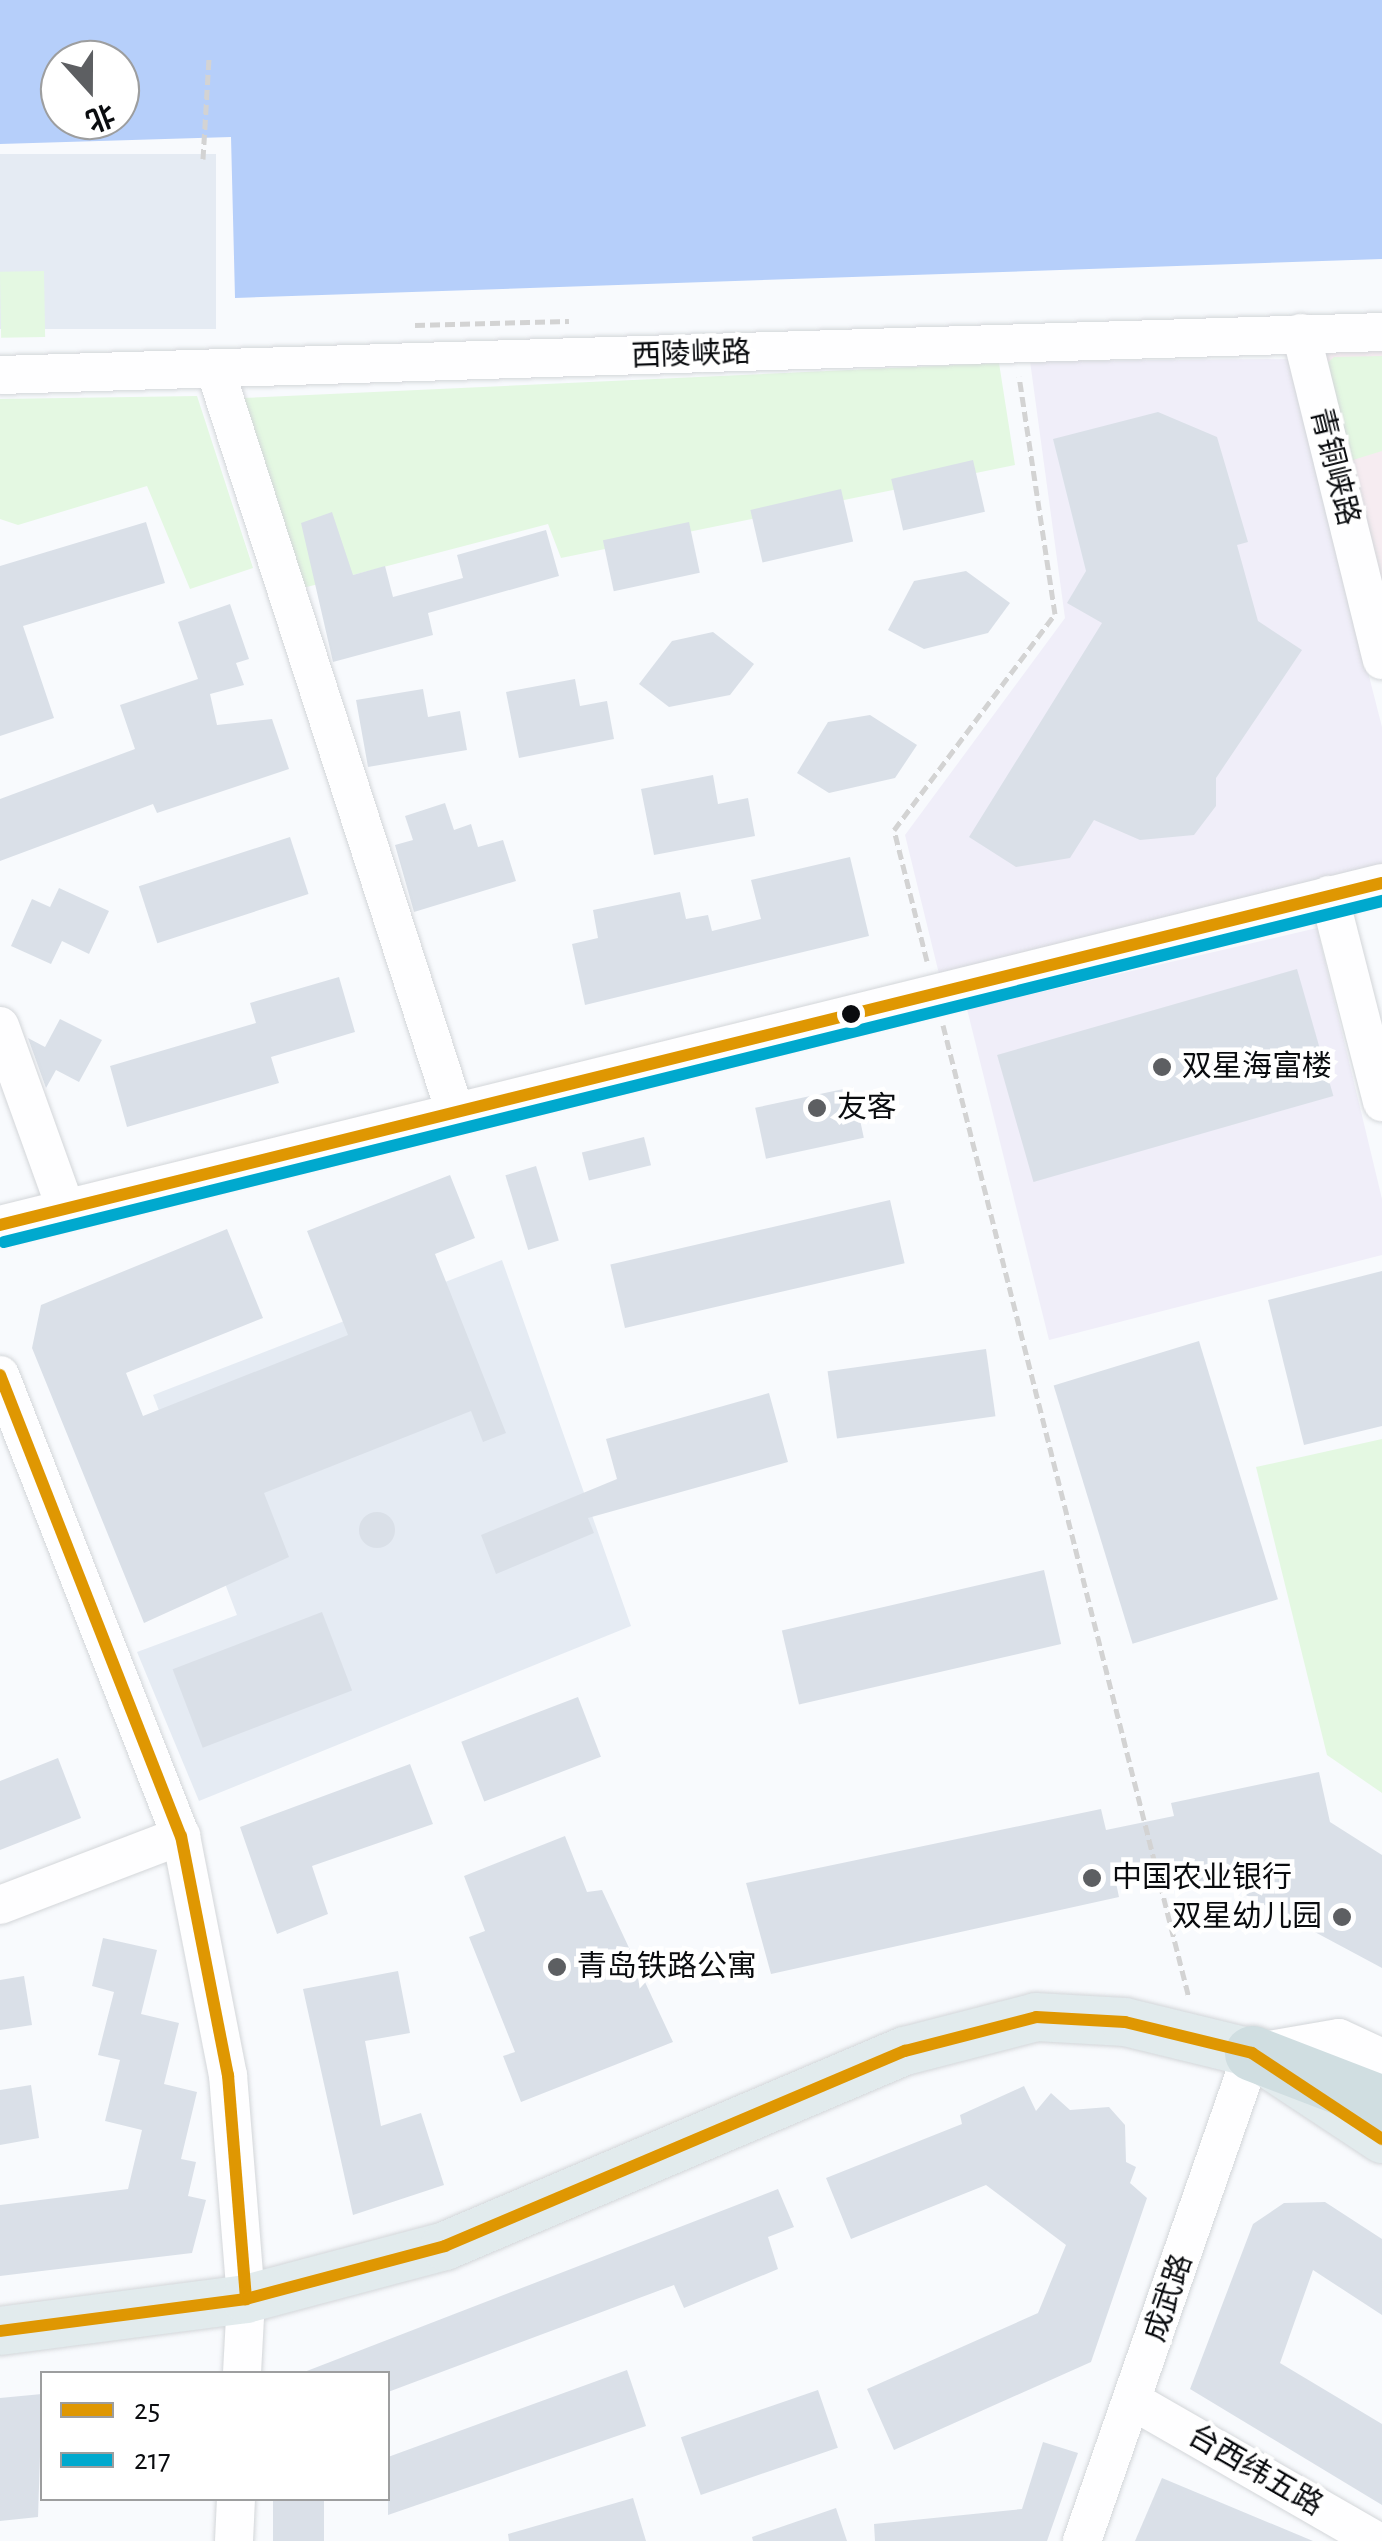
<!DOCTYPE html>
<meta charset="utf-8">
<style>
body{margin:0}
#map{position:relative;width:1382px;height:2541px;overflow:hidden;background:#f8fafd;font-family:"Alegreya Sans","Noto Sans SC",sans-serif}
div>[style]{position:absolute}
[style*='--x']{left:calc(var(--x)*1px);top:calc(var(--y)*1px);width:calc(var(--w)*1px);rotate:calc(var(--a)*1deg)}
.commercial>*{inset:0;background:#f0eef9}
.built>*{inset:0;background:#e5ebf3;transform-origin:0 0}
.education>*{inset:0;background:#f6ecf1}
.green>*{inset:0;background:#e4f8e2;transform-origin:0 0}
.water>*{inset:0;background:#b6cffa}
.building>*{inset:0;background:#dae0e8;transform-origin:0 0}
.round{border-radius:50%}
.path>*{height:5px;margin-top:-2.5px;transform-origin:0;background:repeating-linear-gradient(90deg,#d3d3d3 0 10px,transparent 0 15px)}
.roads{filter:drop-shadow(0 0 2px #d3d6d9) drop-shadow(0 0 2px #d3d6d9)}
.minor>*{height:38px;margin:-19px;padding:0 19px;transform-origin:19px;border-radius:19px;background:#fefeff}
.major>*{height:48px;margin:-24px;padding:0 24px;transform-origin:24px;border-radius:24px;background:#e2ebed}
.highway>*{height:55px;margin:-27.5px;padding:0 27.5px;transform-origin:27.5px;border-radius:27.5px;background:#d0dee1}
.bus-1>*{height:12px;margin:-6px;padding:0 6px;transform-origin:6px;border-radius:6px;background:#df9702}
.bus-2>*{height:12px;margin:-6px;padding:0 6px;transform-origin:6px;border-radius:6px;background:#00a9ce}
.dots>*{width:28px;height:28px;translate:-50% -50%;box-sizing:border-box;border:5px solid #fff;border-radius:50%}
span{translate:-50% -50%;white-space:nowrap;text-align:center;line-height:1.15;-webkit-text-stroke:9px #fff;paint-order:stroke}
.street-label{font-size:30px;color:#0a0c0f}
.poi-label{font-size:30px;color:#0a0c0f}
.left{translate:0 -50%;text-align:left}
.right{translate:-100% -50%;text-align:right}
.legend{position:absolute;left:40px;top:2371px;width:350px;height:130px;box-sizing:border-box;background:#fff;border:2px solid #9d9e9f;margin:0;padding:12px 18px;list-style:none;font-size:30px;color:#0a0c0f}
.legend li{display:flex;align-items:center;gap:20px;height:50px}
.legend b{width:50px;border:2px solid #9d9e9f}
.north{position:absolute;left:40px;top:40px;width:100px;height:100px;box-sizing:border-box;background:#fff;border:2px solid #9d9e9f;border-radius:50%;rotate:159deg;font-size:28px;font-weight:700;line-height:40px;text-align:center;color:#0a0c0f}
.north::after{content:'';display:block;margin:auto;width:35px;height:45px;background:#5d5f62;clip-path:polygon(50% 0,100% 100%,50% 72%,0 100%)}
</style>
<div id="map">
<div class="commercial">
<div style="clip-path:polygon(1288px 359px,1382px 727px,1382px 869px,939px 974px,905px 835px,1065px 618px,1030px 361px)"></div>
<div style="clip-path:polygon(1317px 928px,1382px 1199px,1382px 1255px,1049px 1340px,967px 1009px)"></div>
</div>
<div class="built">
<div style="left:216px;top:154px;width:175px;height:216px;rotate:90deg"></div>
<div style="clip-path:polygon(502px 1260px,631px 1626px,199px 1801px,137px 1652px,237px 1615px,153px 1395px)"></div>
</div>
<div class="education">
<div style="clip-path:polygon(1382px 344px,1382px 604px,1318px 346px)"></div>
</div>
<div class="green">
<div style="left:44px;top:271px;width:66px;height:44px;rotate:89deg"></div>
<div style="clip-path:polygon(1382px 356px,1382px 451px,1340px 464px,1319px 371px,1334px 357px)"></div>
<div style="clip-path:polygon(999px 363px,1015px 465px,561px 558px,548px 524px,303px 588px,243px 398px)"></div>
<div style="clip-path:polygon(197px 396px,253px 568px,190px 589px,147px 486px,18px 525px,0 519px,0 399px)"></div>
<div style="clip-path:polygon(1382px 1439px,1382px 1793px,1327px 1755px,1256px 1467px)"></div>
</div>
<div class="water">
<div style="clip-path:polygon(evenodd,0 0,1382px 0,1382px 259px,235px 298px,231px 137px,0 144px,0 0,60px 60px,120px 60px,120px 120px,60px 120px,60px 60px)"></div>
</div>
<div class="building">
<div style="clip-path:polygon(1158px 412px,1217px 437px,1248px 542px,1237px 545px,1258px 621px,1302px 650px,1216px 778px,1216px 806px,1194px 835px,1140px 840px,1094px 820px,1070px 858px,1016px 867px,969px 837px,1102px 623px,1067px 603px,1086px 571px,1053px 439px)"></div>
<div style="left:973px;top:460px;width:53px;height:84px;rotate:77deg"></div>
<div style="left:841px;top:489px;width:54px;height:93px;rotate:77deg"></div>
<div style="clip-path:polygon(332px 512px,353px 575px,385px 566px,393px 597px,463px 578px,457px 555px,546px 530px,559px 576px,428px 613px,433px 635px,333px 662px,301px 523px)"></div>
<div style="clip-path:polygon(146px 522px,165px 583px,23px 626px,54px 718px,0 736px,0 566px)"></div>
<div style="left:689px;top:522px;width:52px;height:88px;rotate:78deg"></div>
<div style="clip-path:polygon(966px 571px,1010px 603px,988px 633px,924px 649px,888px 630px,914px 581px)"></div>
<div style="clip-path:polygon(230px 604px,249px 659px,236px 663px,244px 685px,210px 694px,217px 725px,272px 719px,289px 769px,157px 813px,153px 804px,0 861px,0 799px,135px 749px,120px 705px,198px 679px,178px 622px)"></div>
<div style="clip-path:polygon(713px 632px,754px 664px,730px 695px,669px 707px,639px 684px,672px 641px)"></div>
<div style="clip-path:polygon(575px 679px,580px 706px,607px 701px,614px 739px,519px 758px,506px 692px)"></div>
<div style="clip-path:polygon(423px 689px,428px 717px,460px 711px,467px 750px,368px 767px,356px 700px)"></div>
<div style="clip-path:polygon(870px 715px,917px 745px,895px 778px,829px 793px,797px 773px,828px 722px)"></div>
<div style="clip-path:polygon(713px 775px,718px 804px,748px 798px,755px 836px,654px 855px,641px 789px)"></div>
<div style="clip-path:polygon(445px 803px,454px 830px,471px 824px,478px 847px,503px 840px,516px 881px,414px 912px,395px 845px,413px 840px,405px 816px)"></div>
<div style="left:290px;top:837px;width:60px;height:159px;rotate:72deg"></div>
<div style="clip-path:polygon(850px 857px,869px 936px,585px 1005px,572px 944px,598px 938px,593px 910px,680px 892px,686px 919px,708px 915px,712px 931px,761px 919px,751px 880px)"></div>
<div style="clip-path:polygon(59px 888px,109px 911px,89px 954px,62px 941px,51px 964px,11px 946px,32px 899px,50px 907px)"></div>
<div style="left:1297px;top:969px;width:132px;height:312px;rotate:74deg"></div>
<div style="clip-path:polygon(339px 977px,355px 1032px,271px 1057px,279px 1083px,127px 1127px,110px 1066px,256px 1023px,250px 1003px)"></div>
<div style="clip-path:polygon(60px 1019px,102px 1040px,79px 1082px,56px 1070px,46px 1088px,28px 1038px,45px 1047px)"></div>
<div style="left:853px;top:1087px;width:52px;height:100px;rotate:78deg"></div>
<div style="left:644px;top:1137px;width:29px;height:64px;rotate:76deg"></div>
<div style="left:536px;top:1166px;width:78px;height:32px;rotate:73deg"></div>
<div style="clip-path:polygon(450px 1175px,475px 1238px,435px 1254px,506px 1433px,483px 1442px,471px 1411px,264px 1493px,289px 1557px,144px 1623px,32px 1348px,41px 1305px,227px 1229px,263px 1318px,126px 1373px,143px 1416px,348px 1335px,307px 1231px)"></div>
<div style="left:890px;top:1200px;width:65px;height:287px;rotate:77deg"></div>
<div style="clip-path:polygon(1382px 1271px,1382px 1426px,1304px 1445px,1268px 1300px)"></div>
<div style="left:1199px;top:1341px;width:270px;height:152px;rotate:73deg"></div>
<div style="left:986px;top:1349px;width:68px;height:160px;rotate:82deg"></div>
<div style="clip-path:polygon(769px 1393px,788px 1462px,588px 1518px,594px 1533px,496px 1574px,481px 1535px,617px 1479px,606px 1439px)"></div>
<div class="round" style="left:359px;top:1512px;width:36px;height:36px"></div>
<div style="left:1044px;top:1570px;width:76px;height:269px;rotate:77deg"></div>
<div style="left:322px;top:1612px;width:84px;height:160px;rotate:69deg"></div>
<div style="left:578px;top:1697px;width:64px;height:125px;rotate:69deg"></div>
<div style="clip-path:polygon(58px 1758px,81px 1818px,0 1850px,0 1781px)"></div>
<div style="clip-path:polygon(410px 1764px,433px 1824px,312px 1866px,328px 1914px,277px 1934px,240px 1827px)"></div>
<div style="clip-path:polygon(1319px 1772px,1330px 1822px,1382px 1855px,1382px 1968px,1218px 1880px,1188px 1886px,1185px 1869px,1116px 1883px,1119px 1897px,771px 1974px,746px 1883px,1101px 1809px,1106px 1830px,1174px 1816px,1171px 1803px)"></div>
<div style="clip-path:polygon(565px 1836px,587px 1892px,602px 1890px,673px 2042px,521px 2102px,503px 2056px,515px 2052px,469px 1937px,485px 1931px,464px 1876px)"></div>
<div style="clip-path:polygon(103px 1938px,157px 1950px,141px 2014px,179px 2023px,164px 2084px,197px 2092px,181px 2159px,196px 2162px,188px 2196px,206px 2200px,192px 2253px,0 2276px,0 2205px,128px 2189px,142px 2130px,105px 2121px,120px 2060px,98px 2055px,114px 1992px,92px 1986px)"></div>
<div style="clip-path:polygon(398px 1971px,410px 2033px,365px 2041px,381px 2126px,421px 2113px,444px 2185px,353px 2215px,303px 1989px)"></div>
<div style="clip-path:polygon(24px 1976px,32px 2025px,0 2030px,0 1980px)"></div>
<div style="clip-path:polygon(31px 2085px,39px 2138px,0 2145px,0 2090px)"></div>
<div style="clip-path:polygon(1024px 2086px,1036px 2111px,1051px 2093px,1070px 2110px,1109px 2107px,1125px 2125px,1126px 2162px,1136px 2167px,1130px 2183px,1147px 2198px,1091px 2362px,894px 2450px,867px 2389px,1038px 2313px,1066px 2245px,986px 2185px,851px 2239px,826px 2178px,962px 2124px,960px 2115px)"></div>
<div style="clip-path:polygon(778px 2189px,794px 2227px,768px 2237px,778px 2269px,684px 2308px,674px 2285px,388px 2392px,388px 2374px,299px 2374px)"></div>
<div style="clip-path:polygon(1325px 2202px,1382px 2239px,1382px 2315px,1313px 2270px,1280px 2363px,1382px 2424px,1382px 2505px,1190px 2389px,1253px 2224px,1284px 2203px)"></div>
<div style="clip-path:polygon(627px 2370px,646px 2426px,388px 2515px,388px 2457px)"></div>
<div style="left:818px;top:2390px;width:61px;height:145px;rotate:71deg"></div>
<div style="clip-path:polygon(42px 2394px,38px 2517px,0 2521px,0 2398px)"></div>
<div style="clip-path:polygon(1043px 2442px,1078px 2453px,1047px 2541px,875px 2541px,874px 2524px,1022px 2509px)"></div>
<div style="clip-path:polygon(1162px 2478px,1313px 2541px,1135px 2541px)"></div>
<div style="left:273px;top:2498px;width:51px;height:43px"></div>
<div style="clip-path:polygon(633px 2498px,646px 2541px,509px 2541px,508px 2534px)"></div>
<div style="clip-path:polygon(836px 2508px,847px 2541px,753px 2541px,752px 2537px)"></div>
</div>
<div class="path">
<div style="--x:203;--y:159;--w:100;--a:-86.6"></div>
<div style="--x:415;--y:325;--w:154;--a:-1.5"></div>
<div style="--x:927;--y:961;--w:135;--a:-104.1"></div>
<div style="--x:894;--y:830;--w:269;--a:-53.3"></div>
<div style="--x:1055;--y:614;--w:240;--a:-98.6"></div>
<div style="--x:943;--y:1025;--w:1004;--a:75.81"></div>
</div>
<div class="roads">
<div class="minor">
<div style="--x:1301;--y:333;--w:337;--a:76.1"></div>
<div style="--x:215;--y:369;--w:778;--a:72.1"></div>
<div style="--x:0;--y:375;--w:1383;--a:-1.78"></div>
<div style="--x:1329;--y:895;--w:214;--a:75.6"></div>
<div style="--x:0;--y:1026;--w:192;--a:70.2"></div>
<div style="--x:0;--y:1225;--w:1424;--a:-13.9"></div>
<div style="--x:0;--y:1375;--w:495;--a:68.6"></div>
<div style="--x:181;--y:1836;--w:244;--a:78.9"></div>
<div style="--x:228;--y:2075;--w:225;--a:85.4"></div>
<div style="--x:246;--y:2299;--w:75;--a:93.1"></div>
<div style="--x:0;--y:1905;--w:194;--a:-20.9"></div>
<div style="--x:1133;--y:2401;--w:280;--a:29.9"></div>
<div style="--x:234;--y:2541;--w:43;--a:-87.3"></div>
<div style="--x:1082;--y:2541;--w:517;--a:-70.79"></div>
<div style="--x:1252;--y:2053;--w:88;--a:-9.8"></div>
<div style="--x:1339;--y:2038;--w:47;--a:24.9"></div>
</div>
<div class="major">
<div style="--x:0;--y:2331;--w:248;--a:-7.4"></div>
<div style="--x:246;--y:2299;--w:206;--a:-14.9"></div>
<div style="--x:445;--y:2246;--w:500;--a:-23"></div>
<div style="--x:905;--y:2051;--w:135;--a:-14.5"></div>
<div style="--x:1036;--y:2017;--w:89;--a:3.2"></div>
<div style="--x:1125;--y:2022;--w:131;--a:13.7"></div>
<div style="--x:1252;--y:2053;--w:156;--a:33.5"></div>
</div>
<div class="highway">
<div style="--x:1252;--y:2053;--w:139;--a:21"></div>
</div>
</div>
<div class="bus-1">
<div style="--x:0;--y:1225;--w:1424;--a:-13.9"></div>
<div style="--x:0;--y:1375;--w:495;--a:68.6"></div>
<div style="--x:181;--y:1836;--w:244;--a:78.9"></div>
<div style="--x:228;--y:2075;--w:225;--a:85.4"></div>
<div style="--x:0;--y:2331;--w:248;--a:-7.4"></div>
<div style="--x:246;--y:2299;--w:206;--a:-14.9"></div>
<div style="--x:445;--y:2246;--w:500;--a:-23"></div>
<div style="--x:905;--y:2051;--w:135;--a:-14.5"></div>
<div style="--x:1036;--y:2017;--w:89;--a:3.2"></div>
<div style="--x:1125;--y:2022;--w:131;--a:13.7"></div>
<div style="--x:1252;--y:2053;--w:156;--a:33.5"></div>
</div>
<div class="bus-2">
<div style="--x:4;--y:1242;--w:1420;--a:-13.9"></div>
</div>
<div class="dots">
<div style="left:851px;top:1014px;background:#0a0c0f"></div>
<div style="left:1162px;top:1067px;background:#5d5f62"></div>
<div style="left:817px;top:1108px;background:#5d5f62"></div>
<div style="left:1092px;top:1878px;background:#5d5f62"></div>
<div style="left:1342px;top:1917px;background:#5d5f62"></div>
<div style="left:557px;top:1967px;background:#5d5f62"></div>
</div>
<div class="street-label">
<span style="left:691px;top:355px;rotate:-2deg">西陵峡路</span>
<span style="left:1334px;top:467px;rotate:76deg">青铜峡路</span>
<span style="left:1169px;top:2298px;rotate:-71deg">成武路</span>
<span style="left:1255px;top:2471px;rotate:30deg">台西纬五路</span>
</div>
<div class="poi-label">
<span class="left" style="left:1182px;top:1067px">双星海富楼</span>
<span class="left" style="left:837px;top:1108px">友客</span>
<span class="left" style="left:1112px;top:1878px">中国农业银行</span>
<span class="right" style="left:1322px;top:1917px">双星幼儿园</span>
<span class="left" style="left:577px;top:1967px">青岛铁路公寓</span>
</div>
<ul class="legend">
<li><b style="height:12px;background:#df9702"></b>25</li>
<li><b style="height:12px;background:#00a9ce"></b>217</li>
</ul>
<div class="north">北</div>
</div>
